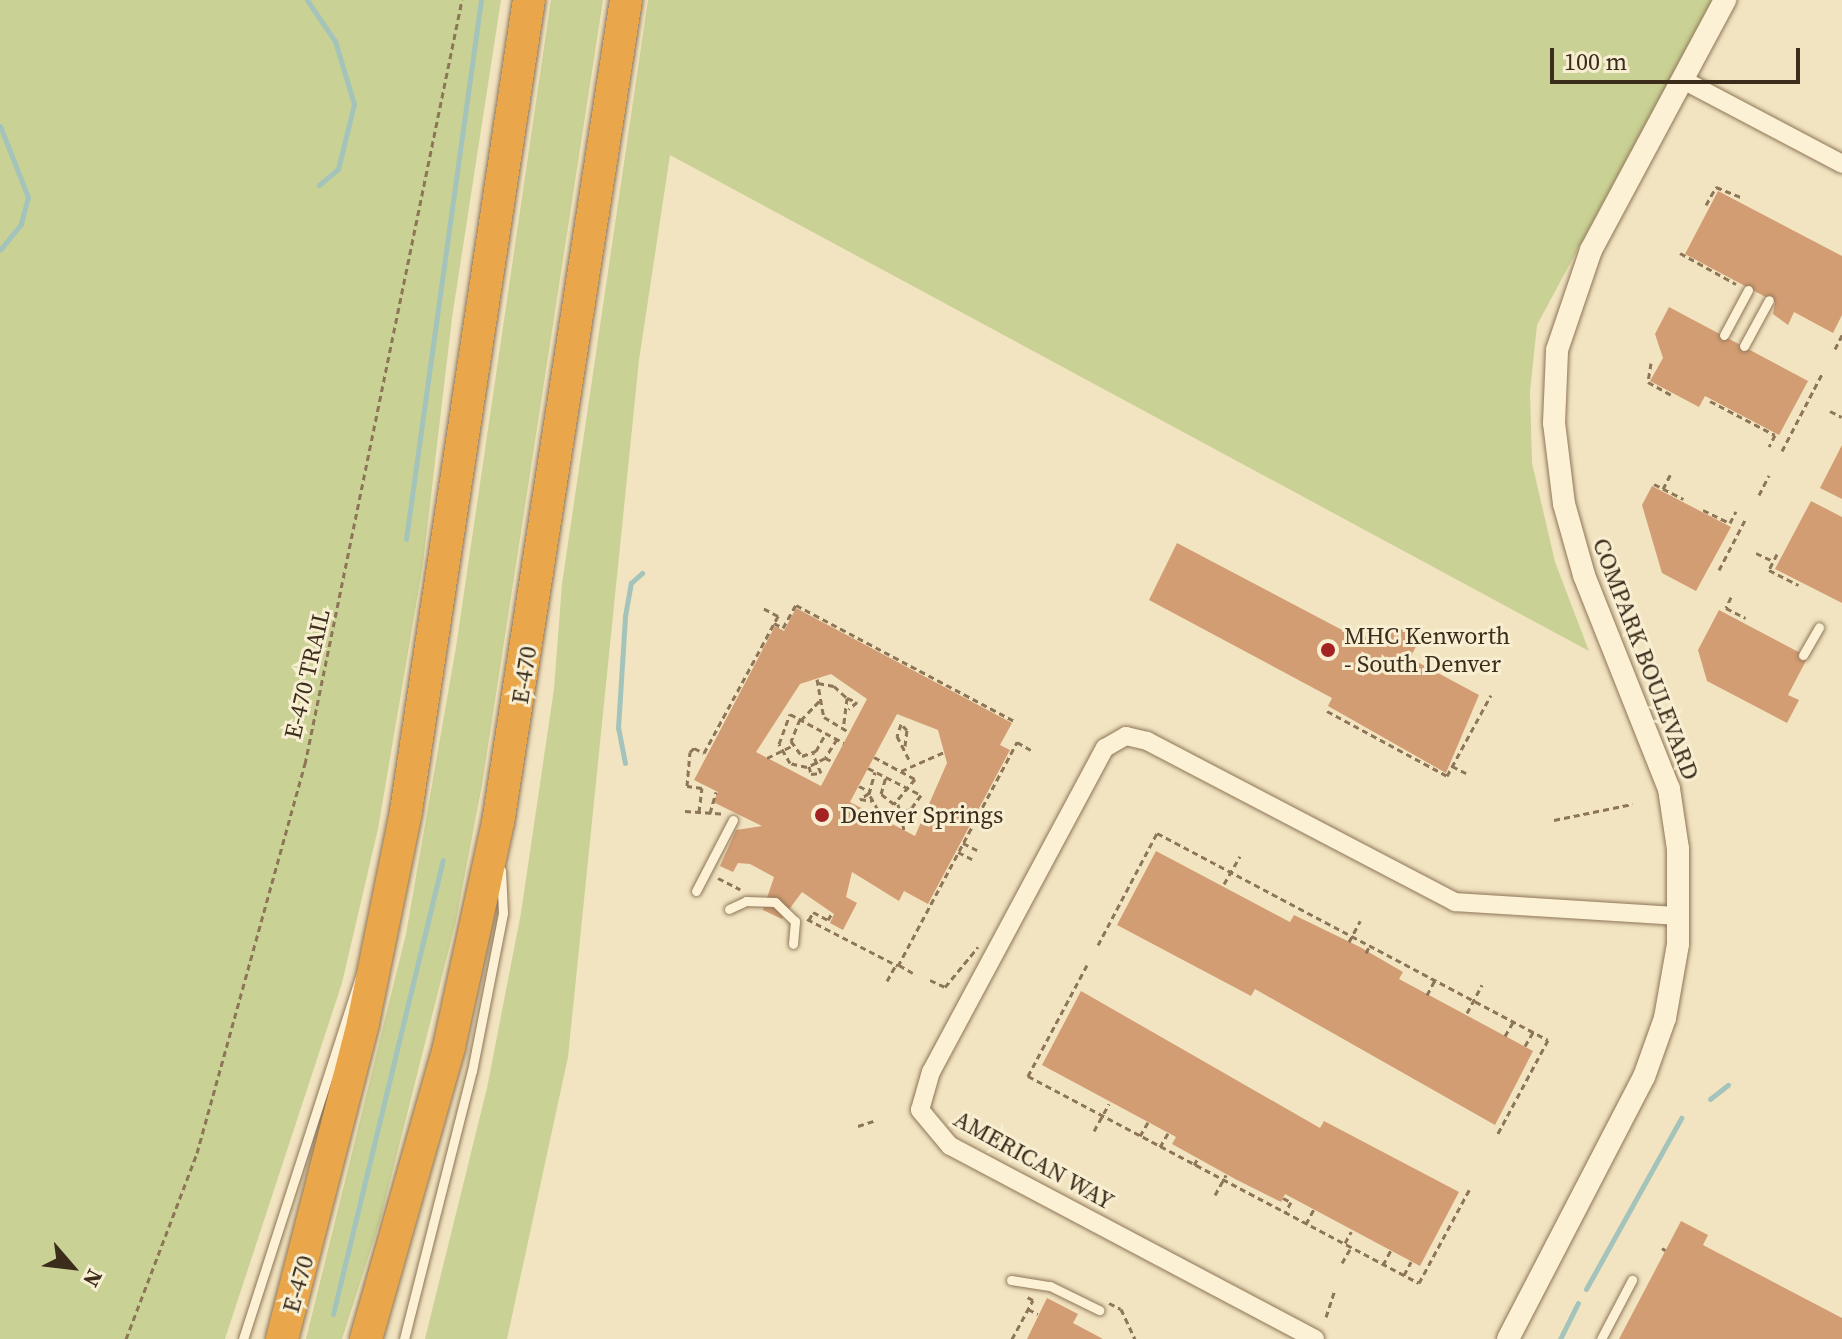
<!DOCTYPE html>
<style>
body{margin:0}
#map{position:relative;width:1842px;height:1339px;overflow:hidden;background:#f2e4c1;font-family:"Source Serif 4",serif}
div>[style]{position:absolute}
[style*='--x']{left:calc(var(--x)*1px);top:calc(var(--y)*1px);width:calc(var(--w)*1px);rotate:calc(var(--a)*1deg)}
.green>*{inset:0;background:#c9d194}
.stream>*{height:5px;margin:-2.5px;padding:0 2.5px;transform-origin:2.5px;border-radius:2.5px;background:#a4c4bb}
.building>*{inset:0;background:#d39d73}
.path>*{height:3px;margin-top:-1.5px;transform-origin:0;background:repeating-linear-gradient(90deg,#8d7557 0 6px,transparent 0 10px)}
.roads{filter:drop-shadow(0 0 2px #8d7557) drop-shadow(0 0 2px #8d7557)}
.service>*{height:9px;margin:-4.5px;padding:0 4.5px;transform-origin:4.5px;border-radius:4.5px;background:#fcf1d5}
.minor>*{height:18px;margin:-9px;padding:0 9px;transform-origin:9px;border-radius:9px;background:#fcf1d5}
.tertiary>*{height:22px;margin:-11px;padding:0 11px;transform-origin:11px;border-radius:11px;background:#fcf1d5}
.motorway>*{height:32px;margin:-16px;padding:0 16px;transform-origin:16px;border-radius:16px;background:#e9a64a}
.dots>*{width:22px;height:22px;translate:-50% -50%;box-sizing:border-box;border:4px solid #f8eed1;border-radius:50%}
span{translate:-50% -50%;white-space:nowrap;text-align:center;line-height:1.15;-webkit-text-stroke:6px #f8eed1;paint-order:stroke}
.poi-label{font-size:24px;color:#3b2c1c}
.left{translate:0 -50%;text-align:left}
.street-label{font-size:24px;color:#3b2c1c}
.north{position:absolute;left:32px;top:1227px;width:80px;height:80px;-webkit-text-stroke:6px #f8eed1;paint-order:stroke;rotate:118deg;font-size:22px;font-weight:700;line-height:32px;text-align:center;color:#3b2c1c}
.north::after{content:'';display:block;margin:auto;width:28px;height:36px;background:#3b2c1c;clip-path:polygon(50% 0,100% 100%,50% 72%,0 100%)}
.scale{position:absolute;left:1550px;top:48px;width:250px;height:36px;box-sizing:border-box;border:4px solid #3b2c1c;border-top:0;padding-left:10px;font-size:24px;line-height:28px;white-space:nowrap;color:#3b2c1c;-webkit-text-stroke:6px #f8eed1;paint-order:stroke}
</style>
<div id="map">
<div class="green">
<div style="clip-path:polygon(0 0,501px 0,452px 318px,423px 564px,378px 829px,342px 983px,225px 1339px,0 1339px)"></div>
<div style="clip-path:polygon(551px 0,603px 0,482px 785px,456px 921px,380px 1221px,342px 1339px,306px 1339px,406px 934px,456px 647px)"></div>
<div style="clip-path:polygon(648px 0,1712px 0,1537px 325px,1530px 392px,1532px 463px,1555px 562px,1589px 651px,670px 155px,639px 360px,568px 1057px,507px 1339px,425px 1339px,487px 1088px,521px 913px,554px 689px,562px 584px)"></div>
</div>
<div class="stream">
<div style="--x:307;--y:0;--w:50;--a:55.7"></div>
<div style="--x:335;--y:41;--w:66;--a:73.2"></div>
<div style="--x:354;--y:104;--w:67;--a:103.8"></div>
<div style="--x:338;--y:169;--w:25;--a:140"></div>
<div style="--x:0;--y:126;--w:76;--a:68.5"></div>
<div style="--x:28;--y:197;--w:28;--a:105"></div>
<div style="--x:21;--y:224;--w:33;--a:129"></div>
<div style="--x:406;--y:539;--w:544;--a:-82.08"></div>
<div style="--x:625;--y:763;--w:36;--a:-101"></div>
<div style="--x:618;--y:728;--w:112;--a:-86.4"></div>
<div style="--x:625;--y:616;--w:34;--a:-80"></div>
<div style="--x:631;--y:583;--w:15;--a:-42"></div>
<div style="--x:1710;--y:1099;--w:23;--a:-38"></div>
<div style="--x:1586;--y:1289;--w:196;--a:-60.9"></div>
<div style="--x:333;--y:1314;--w:467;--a:-76.4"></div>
<div style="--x:1560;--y:1339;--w:40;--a:-63.4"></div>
</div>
<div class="building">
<div style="clip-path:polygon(1718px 191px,1842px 256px,1842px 315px,1833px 333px,1794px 312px,1788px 325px,1773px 314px,1775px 302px,1685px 254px)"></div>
<div style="clip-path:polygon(1669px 307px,1808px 381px,1779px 435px,1705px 396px,1699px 407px,1650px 381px,1663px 358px,1655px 334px)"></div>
<div style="clip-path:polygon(1842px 445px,1842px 499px,1820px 488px)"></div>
<div style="clip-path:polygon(1652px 486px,1731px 527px,1696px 591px,1662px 573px,1642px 505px)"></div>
<div style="clip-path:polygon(1811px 501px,1842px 517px,1842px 603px,1775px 569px)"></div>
<div style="clip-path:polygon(1177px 543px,1363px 641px,1369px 629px,1386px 638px,1393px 625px,1420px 639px,1410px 658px,1479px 695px,1446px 773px,1328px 706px,1332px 698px,1149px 600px)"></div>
<div style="clip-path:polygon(evenodd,796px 608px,1012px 723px,1000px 745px,1010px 750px,928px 904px,904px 891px,899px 901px,852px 872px,846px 897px,857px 903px,843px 930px,830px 923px,834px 914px,802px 892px,782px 919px,763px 910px,774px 877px,750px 864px,738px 863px,733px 872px,720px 866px,736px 830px,762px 826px,713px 802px,718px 792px,694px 780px,775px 626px,784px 631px,796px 608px,831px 674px,867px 699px,821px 786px,756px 752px,800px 684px,831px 674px,796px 608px,897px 714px,938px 730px,947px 763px,915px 836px,850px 802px,897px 714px)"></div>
<div style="clip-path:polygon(1719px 610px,1808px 657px,1788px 695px,1799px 700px,1787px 723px,1707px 681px,1698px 650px)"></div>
<div style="clip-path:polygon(1156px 851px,1290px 922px,1294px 915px,1360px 947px,1403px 972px,1399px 979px,1533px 1051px,1495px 1125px,1255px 989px,1251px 996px,1117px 925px)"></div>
<div style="clip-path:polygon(1081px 991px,1320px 1128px,1324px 1121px,1459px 1192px,1420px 1266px,1285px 1194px,1281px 1202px,1237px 1180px,1172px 1144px,1176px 1137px,1042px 1065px)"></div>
<div style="clip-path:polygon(1681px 1221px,1708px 1235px,1703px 1245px,1842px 1318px,1842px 1339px,1619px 1339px)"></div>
<div style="clip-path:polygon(1047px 1298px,1078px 1314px,1073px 1323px,1103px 1339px,1027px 1339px)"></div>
</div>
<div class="path">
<div style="--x:1706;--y:205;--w:21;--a:-61"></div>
<div style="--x:1716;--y:187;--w:27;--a:22"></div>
<div style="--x:1680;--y:253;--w:64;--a:29"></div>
<div style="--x:1835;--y:349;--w:16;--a:-63"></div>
<div style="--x:1651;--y:363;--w:19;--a:99"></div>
<div style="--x:1648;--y:382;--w:26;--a:29"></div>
<div style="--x:1710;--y:401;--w:73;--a:27.6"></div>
<div style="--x:1775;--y:435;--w:13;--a:117"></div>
<div style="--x:1830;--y:411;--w:13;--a:27"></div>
<div style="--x:1782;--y:451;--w:89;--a:-62.6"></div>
<div style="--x:1654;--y:484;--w:33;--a:27"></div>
<div style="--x:1663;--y:489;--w:16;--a:-63"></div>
<div style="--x:1759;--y:495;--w:22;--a:-63"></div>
<div style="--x:1703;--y:510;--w:30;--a:26"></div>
<div style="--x:1730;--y:523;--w:13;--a:-63"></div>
<div style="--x:1756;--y:553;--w:19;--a:25"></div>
<div style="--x:1777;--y:554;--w:18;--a:117"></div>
<div style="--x:1769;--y:570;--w:33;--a:27"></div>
<div style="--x:1719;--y:570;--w:56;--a:-62.5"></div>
<div style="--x:1731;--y:597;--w:12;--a:114"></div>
<div style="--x:1726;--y:608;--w:22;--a:27"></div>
<div style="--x:774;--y:623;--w:10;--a:29"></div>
<div style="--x:783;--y:628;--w:26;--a:-61"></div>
<div style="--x:796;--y:605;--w:249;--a:28"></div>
<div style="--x:817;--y:679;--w:39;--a:80"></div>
<div style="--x:824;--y:717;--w:29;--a:31"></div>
<div style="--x:818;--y:683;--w:16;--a:11"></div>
<div style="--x:834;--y:686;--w:18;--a:43"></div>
<div style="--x:847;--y:698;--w:31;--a:97"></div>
<div style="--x:847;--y:698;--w:11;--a:22"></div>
<div style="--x:857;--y:702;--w:11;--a:139"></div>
<div style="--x:1327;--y:711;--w:136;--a:28.4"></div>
<div style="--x:1447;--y:776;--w:92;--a:-61.5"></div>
<div style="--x:800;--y:719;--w:24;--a:112"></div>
<div style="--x:791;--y:741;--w:19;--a:54"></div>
<div style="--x:802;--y:756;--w:15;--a:-20"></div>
<div style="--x:816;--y:751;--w:21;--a:-61"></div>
<div style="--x:801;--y:720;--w:28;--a:-46"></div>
<div style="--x:837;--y:739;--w:22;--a:122"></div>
<div style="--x:825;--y:758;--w:20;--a:153"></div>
<div style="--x:807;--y:767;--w:17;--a:-167"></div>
<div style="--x:790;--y:763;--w:22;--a:-120"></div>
<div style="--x:779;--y:744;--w:32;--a:-70"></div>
<div style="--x:790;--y:714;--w:61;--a:28.2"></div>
<div style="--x:905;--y:746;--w:16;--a:-83"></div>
<div style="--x:907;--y:730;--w:8;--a:-135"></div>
<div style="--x:901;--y:724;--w:13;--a:108"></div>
<div style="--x:897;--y:736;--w:30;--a:63"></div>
<div style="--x:874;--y:757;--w:47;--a:28.2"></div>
<div style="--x:915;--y:779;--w:33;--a:130"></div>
<div style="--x:894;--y:804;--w:16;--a:-142"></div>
<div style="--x:881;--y:794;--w:18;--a:-74"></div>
<div style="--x:767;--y:758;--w:28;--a:-26"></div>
<div style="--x:825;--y:758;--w:10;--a:24"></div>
<div style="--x:809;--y:766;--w:8;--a:76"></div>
<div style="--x:811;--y:774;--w:10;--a:-6"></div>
<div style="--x:821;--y:773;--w:21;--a:-113"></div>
<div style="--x:1452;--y:766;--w:16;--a:27"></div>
<div style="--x:868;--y:768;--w:59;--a:27"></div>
<div style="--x:921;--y:795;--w:17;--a:126"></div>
<div style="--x:911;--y:809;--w:18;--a:161"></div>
<div style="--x:894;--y:815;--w:17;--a:-163"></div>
<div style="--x:878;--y:810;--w:18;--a:-119"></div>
<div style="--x:869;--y:794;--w:23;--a:-75"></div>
<div style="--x:901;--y:771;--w:47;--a:-23.8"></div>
<div style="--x:859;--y:786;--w:11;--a:27"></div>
<div style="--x:869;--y:793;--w:11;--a:146"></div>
<div style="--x:860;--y:799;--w:12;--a:9"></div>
<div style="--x:898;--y:804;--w:28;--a:77"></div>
<div style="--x:685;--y:811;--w:39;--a:4"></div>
<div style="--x:699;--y:812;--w:24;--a:-83"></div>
<div style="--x:702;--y:788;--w:15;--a:-172"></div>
<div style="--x:687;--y:786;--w:34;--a:-85"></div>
<div style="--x:690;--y:752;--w:6;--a:-45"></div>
<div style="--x:694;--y:748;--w:11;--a:27"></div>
<div style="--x:704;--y:753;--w:156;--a:-61.6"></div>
<div style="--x:778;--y:616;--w:19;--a:-152"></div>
<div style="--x:710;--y:813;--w:22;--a:-74"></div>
<div style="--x:1554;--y:820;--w:80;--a:-11.6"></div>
<div style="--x:963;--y:843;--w:16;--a:27"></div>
<div style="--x:958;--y:852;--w:16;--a:27"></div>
<div style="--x:718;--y:878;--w:25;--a:27"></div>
<div style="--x:1224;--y:884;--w:32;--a:-60"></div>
<div style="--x:807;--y:919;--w:102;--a:27.3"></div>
<div style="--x:898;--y:966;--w:254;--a:-62"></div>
<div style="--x:1017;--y:742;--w:16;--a:30"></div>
<div style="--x:809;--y:920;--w:9;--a:-63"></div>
<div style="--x:813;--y:912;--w:17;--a:28"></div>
<div style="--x:828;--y:920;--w:8;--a:-60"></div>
<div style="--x:1349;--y:942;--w:24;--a:-62"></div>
<div style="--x:1098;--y:945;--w:127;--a:-62.2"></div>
<div style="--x:1157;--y:833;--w:442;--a:27.9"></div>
<div style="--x:1548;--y:1040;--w:108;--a:118.2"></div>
<div style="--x:1366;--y:953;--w:9;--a:-63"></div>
<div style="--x:899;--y:965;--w:16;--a:30"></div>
<div style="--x:1087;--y:965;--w:126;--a:118"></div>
<div style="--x:1028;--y:1076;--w:442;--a:27.9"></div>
<div style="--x:1419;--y:1283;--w:106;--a:-61.7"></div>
<div style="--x:930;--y:980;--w:17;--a:25"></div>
<div style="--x:945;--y:987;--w:52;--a:-50.5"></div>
<div style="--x:887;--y:981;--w:18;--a:-61"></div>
<div style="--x:1427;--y:995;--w:17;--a:-62"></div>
<div style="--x:1467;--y:1013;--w:32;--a:-62"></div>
<div style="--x:1505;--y:1036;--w:16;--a:-60"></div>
<div style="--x:1525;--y:1046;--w:16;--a:-60"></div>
<div style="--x:858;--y:1126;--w:19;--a:-18"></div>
<div style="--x:1094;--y:1131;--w:31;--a:-61"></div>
<div style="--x:1140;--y:1136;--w:16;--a:-60"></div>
<div style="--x:1160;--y:1147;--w:16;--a:-60"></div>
<div style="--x:1194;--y:1165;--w:8;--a:-60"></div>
<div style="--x:1215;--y:1195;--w:23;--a:-61"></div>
<div style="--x:1283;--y:1198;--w:9;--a:27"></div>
<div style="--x:1291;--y:1202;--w:13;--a:119"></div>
<div style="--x:1306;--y:1224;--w:17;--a:-62"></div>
<div style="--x:1345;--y:1243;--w:13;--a:-61"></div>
<div style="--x:1662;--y:1248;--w:4;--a:34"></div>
<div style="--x:1342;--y:1263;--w:16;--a:-60"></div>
<div style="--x:1383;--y:1265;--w:17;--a:-62"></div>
<div style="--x:1404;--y:1275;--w:15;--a:-62"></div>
<div style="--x:1109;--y:1303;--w:13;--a:27"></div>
<div style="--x:1121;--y:1309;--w:33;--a:65"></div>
<div style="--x:1028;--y:1309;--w:11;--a:27"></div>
<div style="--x:1326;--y:1317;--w:29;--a:-72"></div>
<div style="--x:126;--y:1339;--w:199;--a:-69.1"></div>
<div style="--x:197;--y:1153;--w:404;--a:-74.5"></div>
<div style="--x:305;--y:764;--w:780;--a:-78.39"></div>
<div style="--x:1012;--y:1339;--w:44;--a:-61.7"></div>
<div style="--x:1033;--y:1300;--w:9;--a:-153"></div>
</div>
<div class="roads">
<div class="service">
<div style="--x:1724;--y:335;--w:51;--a:-61.9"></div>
<div style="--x:1744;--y:346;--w:52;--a:-61.5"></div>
<div style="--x:1803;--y:655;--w:32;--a:-60"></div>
<div style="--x:696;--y:891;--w:80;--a:-62.5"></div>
<div style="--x:729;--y:909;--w:19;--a:-25"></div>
<div style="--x:746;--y:901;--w:29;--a:2"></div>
<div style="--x:775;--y:902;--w:28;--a:44"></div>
<div style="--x:795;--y:921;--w:23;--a:95"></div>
<div style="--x:1011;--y:1280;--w:39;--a:9"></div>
<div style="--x:1050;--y:1286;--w:55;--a:26.1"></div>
<div style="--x:243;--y:1339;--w:381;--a:-72.1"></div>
<div style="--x:404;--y:1339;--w:276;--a:-75.8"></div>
<div style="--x:472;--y:1071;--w:161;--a:-78.9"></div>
<div style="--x:503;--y:913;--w:43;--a:-92.7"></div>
<div style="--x:1601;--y:1339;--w:67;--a:-62.3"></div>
</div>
<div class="minor">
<div style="--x:1683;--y:80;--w:180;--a:27.8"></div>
<div style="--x:1315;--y:1339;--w:413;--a:-152.1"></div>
<div style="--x:950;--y:1146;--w:47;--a:-129.8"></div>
<div style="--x:920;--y:1110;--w:40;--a:-74"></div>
<div style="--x:931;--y:1072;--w:368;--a:-61.8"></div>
<div style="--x:1105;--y:748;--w:24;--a:-30"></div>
<div style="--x:1126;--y:736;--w:22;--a:13"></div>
<div style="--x:1147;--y:741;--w:348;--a:27.6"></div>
<div style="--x:1455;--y:902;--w:224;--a:3.6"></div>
</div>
<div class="tertiary">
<div style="--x:1508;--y:1339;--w:295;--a:-62.6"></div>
<div style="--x:1644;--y:1077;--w:63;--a:-70.4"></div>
<div style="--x:1665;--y:1018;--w:75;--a:-80"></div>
<div style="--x:1678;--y:944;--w:95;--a:-90"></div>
<div style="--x:1678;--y:849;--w:61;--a:-98.5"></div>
<div style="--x:1669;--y:789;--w:230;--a:-111.7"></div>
<div style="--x:1584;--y:575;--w:74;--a:-105.7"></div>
<div style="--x:1564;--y:504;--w:82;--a:-97"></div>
<div style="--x:1554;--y:423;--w:73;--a:-87.6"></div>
<div style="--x:1557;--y:350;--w:106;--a:-71.2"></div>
<div style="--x:1591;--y:250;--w:284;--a:-61.8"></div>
</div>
<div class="motorway">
<div style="--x:282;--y:1339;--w:326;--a:-75.6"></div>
<div style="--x:363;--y:1023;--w:216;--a:-78.5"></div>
<div style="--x:406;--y:811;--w:820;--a:-81.38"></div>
<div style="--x:366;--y:1339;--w:304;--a:-74.1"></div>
<div style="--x:449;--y:1047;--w:229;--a:-77.7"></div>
<div style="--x:498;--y:823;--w:833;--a:-81.16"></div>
</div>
</div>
<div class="dots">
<div style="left:1328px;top:650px;background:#a22321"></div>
<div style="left:822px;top:815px;background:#a22321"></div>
</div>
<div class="poi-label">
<span class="left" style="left:1344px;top:650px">MHC Kenworth<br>- South Denver</span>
<span class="left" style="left:840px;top:815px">Denver Springs</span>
</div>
<div class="street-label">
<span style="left:1646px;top:659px;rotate:69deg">COMPARK BOULEVARD</span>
<span style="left:307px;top:674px;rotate:-77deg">E-470 TRAIL</span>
<span style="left:524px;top:675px;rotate:-81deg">E-470</span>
<span style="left:1034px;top:1160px;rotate:29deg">AMERICAN WAY</span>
<span style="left:298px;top:1284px;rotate:-74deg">E-470</span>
</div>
<div class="north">N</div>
<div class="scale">100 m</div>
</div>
